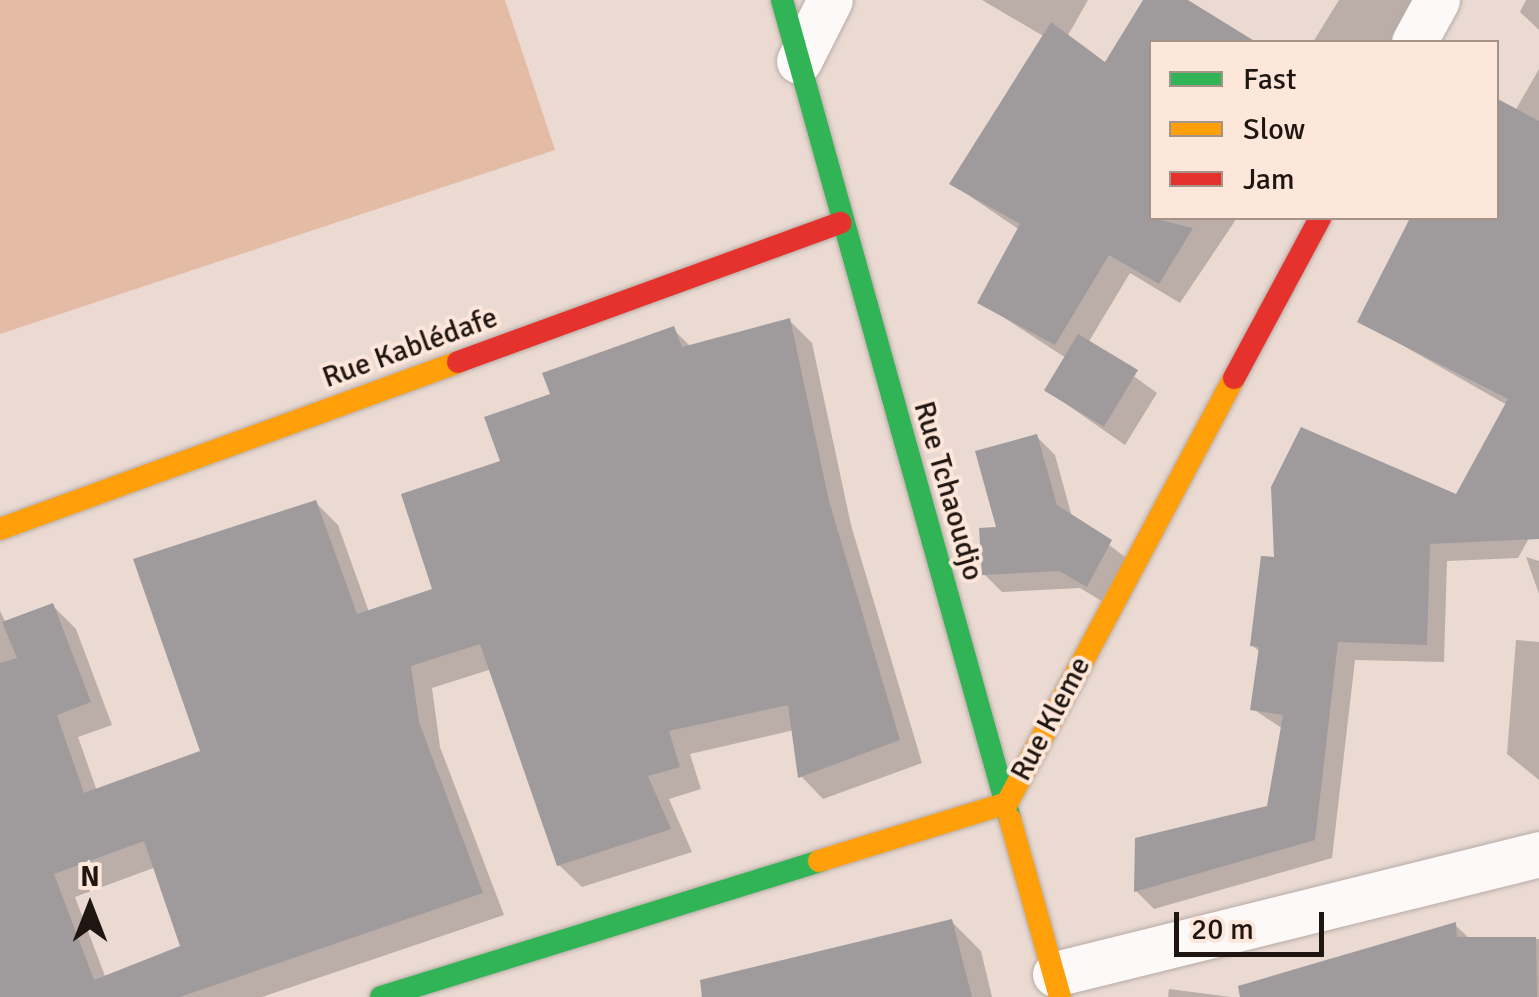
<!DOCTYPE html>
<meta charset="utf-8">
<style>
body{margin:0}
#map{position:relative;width:1539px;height:997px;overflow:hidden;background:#eadad2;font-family:Signika,sans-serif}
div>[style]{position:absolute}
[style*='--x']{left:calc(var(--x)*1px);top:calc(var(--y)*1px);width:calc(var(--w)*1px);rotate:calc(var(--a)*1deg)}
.green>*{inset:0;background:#e4bba5}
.shadow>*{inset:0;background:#0003}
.building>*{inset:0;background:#9f9b9c;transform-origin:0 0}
.roads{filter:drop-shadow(0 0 2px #b7aba5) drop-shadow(0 0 2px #b7aba5)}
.street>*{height:45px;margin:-22.5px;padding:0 22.5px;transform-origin:22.5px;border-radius:22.5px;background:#fcf9f8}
.fast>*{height:22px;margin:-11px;padding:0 11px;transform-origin:11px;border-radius:11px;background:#30b455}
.slow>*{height:22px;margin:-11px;padding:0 11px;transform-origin:11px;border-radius:11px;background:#ff9f0a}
.jam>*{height:22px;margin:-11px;padding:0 11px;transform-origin:11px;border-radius:11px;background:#e5322d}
span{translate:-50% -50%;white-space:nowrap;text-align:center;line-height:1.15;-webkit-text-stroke:8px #fde6da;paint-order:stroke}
.street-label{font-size:30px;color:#201611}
.legend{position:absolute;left:1149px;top:40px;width:350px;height:180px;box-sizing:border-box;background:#fde6da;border:2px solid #a5938a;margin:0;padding:12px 18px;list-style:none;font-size:30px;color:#201611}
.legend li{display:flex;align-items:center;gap:20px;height:50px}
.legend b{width:50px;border:2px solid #a5938a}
.north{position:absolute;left:40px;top:857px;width:100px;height:100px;-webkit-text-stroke:8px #fde6da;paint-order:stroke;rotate:0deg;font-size:28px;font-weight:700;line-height:40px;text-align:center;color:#201611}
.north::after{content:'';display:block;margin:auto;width:35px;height:45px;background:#201611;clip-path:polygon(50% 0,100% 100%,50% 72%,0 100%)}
.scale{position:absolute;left:1174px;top:912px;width:150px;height:45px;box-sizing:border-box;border:5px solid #201611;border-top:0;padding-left:12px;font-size:30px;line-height:35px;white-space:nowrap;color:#201611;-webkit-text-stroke:8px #fde6da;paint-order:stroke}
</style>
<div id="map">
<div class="green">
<div style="clip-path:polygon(0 0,505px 0,555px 150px,0 334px)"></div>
</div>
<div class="shadow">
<div style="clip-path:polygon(982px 0,1088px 0,1067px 37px,1105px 66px,1146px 0,1184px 0,1251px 42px,1152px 42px,1152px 218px,1237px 218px,1180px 303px,1130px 273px,1088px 343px,1157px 393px,1125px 445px,1046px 390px,1066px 358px,980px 302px,1020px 230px,952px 184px,1045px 37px)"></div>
<div style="clip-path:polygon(1339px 0,1431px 0,1409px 42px,1313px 42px)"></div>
<div style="clip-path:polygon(1526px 0,1539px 0,1539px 30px,1520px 12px)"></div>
<div style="clip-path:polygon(1539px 69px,1539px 520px,1518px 558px,1447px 561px,1444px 662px,1355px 660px,1332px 858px,1154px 909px,1136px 891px,1137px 840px,1269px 808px,1283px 729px,1253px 709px,1261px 653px,1252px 645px,1277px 560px,1457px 497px,1507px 405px,1360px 321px,1415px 218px,1496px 218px,1515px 111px)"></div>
<div style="clip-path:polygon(evenodd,789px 320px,812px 343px,851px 525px,922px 763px,823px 799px,801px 776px,794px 730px,690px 754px,701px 789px,669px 799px,692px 852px,582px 887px,559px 865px,492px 669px,432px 688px,440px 747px,504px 915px,262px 997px,0 997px,0 611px,6px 623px,53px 606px,76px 629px,112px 725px,78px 737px,97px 791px,203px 753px,315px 502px,338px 525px,369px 612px,435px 591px,503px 462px,553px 396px,673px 329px,691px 347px,789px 320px,156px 867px,183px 947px,105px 976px,75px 897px,156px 867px)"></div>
<div style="clip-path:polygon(1037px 437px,1055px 455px,1072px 517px,1129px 560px,1105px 603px,1080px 588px,1002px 592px,984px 574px)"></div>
<div style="clip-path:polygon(1526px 557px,1539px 561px,1539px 594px)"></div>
<div style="clip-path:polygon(1516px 640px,1539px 642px,1539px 780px,1507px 754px)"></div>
<div style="clip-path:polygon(952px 922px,981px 951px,992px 997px,759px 997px)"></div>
<div style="clip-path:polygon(1455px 925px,1470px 939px,1539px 939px,1539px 997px,1257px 997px,1258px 988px,1313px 964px)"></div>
<div style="clip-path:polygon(1169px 989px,1231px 997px,1168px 997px)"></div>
</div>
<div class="building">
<div style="clip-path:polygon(1143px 0,1188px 0,1256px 42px,1152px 42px,1152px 218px,1193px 228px,1159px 284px,1109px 255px,1055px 345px,977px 303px,1020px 224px,949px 184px,1051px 22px,1105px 62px)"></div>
<div style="clip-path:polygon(1496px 98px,1539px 121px,1539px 539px,1430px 544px,1427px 645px,1338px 642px,1315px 840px,1134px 892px,1135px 838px,1267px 806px,1283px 715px,1250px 710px,1259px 647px,1250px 646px,1261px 556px,1274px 557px,1271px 487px,1301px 427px,1456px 494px,1508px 399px,1357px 322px,1410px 218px,1496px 218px)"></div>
<div style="clip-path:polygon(evenodd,790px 318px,829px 501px,900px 740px,798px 778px,788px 705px,669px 731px,680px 767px,648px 776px,671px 829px,557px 866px,480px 644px,411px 666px,419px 722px,483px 893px,180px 997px,0 997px,0 663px,17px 658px,2px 622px,53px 603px,91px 702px,57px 715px,84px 793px,200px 751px,133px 559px,316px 500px,357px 614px,432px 589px,401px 494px,500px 461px,484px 417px,550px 394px,542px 373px,674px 326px,682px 347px,790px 318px,144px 841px,180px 946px,94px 980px,54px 874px,144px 841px)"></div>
<div style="left:1078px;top:334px;width:70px;height:66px;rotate:31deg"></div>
<div style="clip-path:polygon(1037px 434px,1057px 505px,1112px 540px,1087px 587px,1059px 571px,982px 575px,979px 528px,996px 527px,975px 451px)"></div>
<div style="clip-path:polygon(952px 919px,972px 997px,702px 997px,700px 980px)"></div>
<div style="clip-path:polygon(1456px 922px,1457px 937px,1536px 937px,1537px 997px,1240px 997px,1238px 986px)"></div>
</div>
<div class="roads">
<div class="street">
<div style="--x:1414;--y:42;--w:48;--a:-61.3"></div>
<div style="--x:799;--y:61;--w:68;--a:-63.1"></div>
<div style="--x:1055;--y:974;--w:499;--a:-13.9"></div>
</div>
<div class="fast">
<div style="--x:782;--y:0;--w:850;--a:74.44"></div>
<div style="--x:381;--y:997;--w:459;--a:-17.2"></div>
</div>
<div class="slow">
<div style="--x:0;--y:529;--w:487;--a:-20"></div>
<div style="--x:1010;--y:819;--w:185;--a:74.3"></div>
<div style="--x:819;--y:861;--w:197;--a:-17.1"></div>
<div style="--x:1007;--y:803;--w:482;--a:-61.9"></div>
</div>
<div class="jam">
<div style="--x:458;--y:362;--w:407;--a:-20"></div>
<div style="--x:1234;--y:378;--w:182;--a:-61.7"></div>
</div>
</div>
<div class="street-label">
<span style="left:410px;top:348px;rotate:-20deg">Rue Kablédafe</span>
<span style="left:948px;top:491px;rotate:74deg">Rue Tchaoudjo</span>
<span style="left:1051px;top:719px;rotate:-62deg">Rue Kleme</span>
</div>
<ul class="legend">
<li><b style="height:12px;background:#30b455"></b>Fast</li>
<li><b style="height:12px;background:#ff9f0a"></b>Slow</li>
<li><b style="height:12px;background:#e5322d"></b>Jam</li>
</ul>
<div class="north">N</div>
<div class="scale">20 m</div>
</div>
